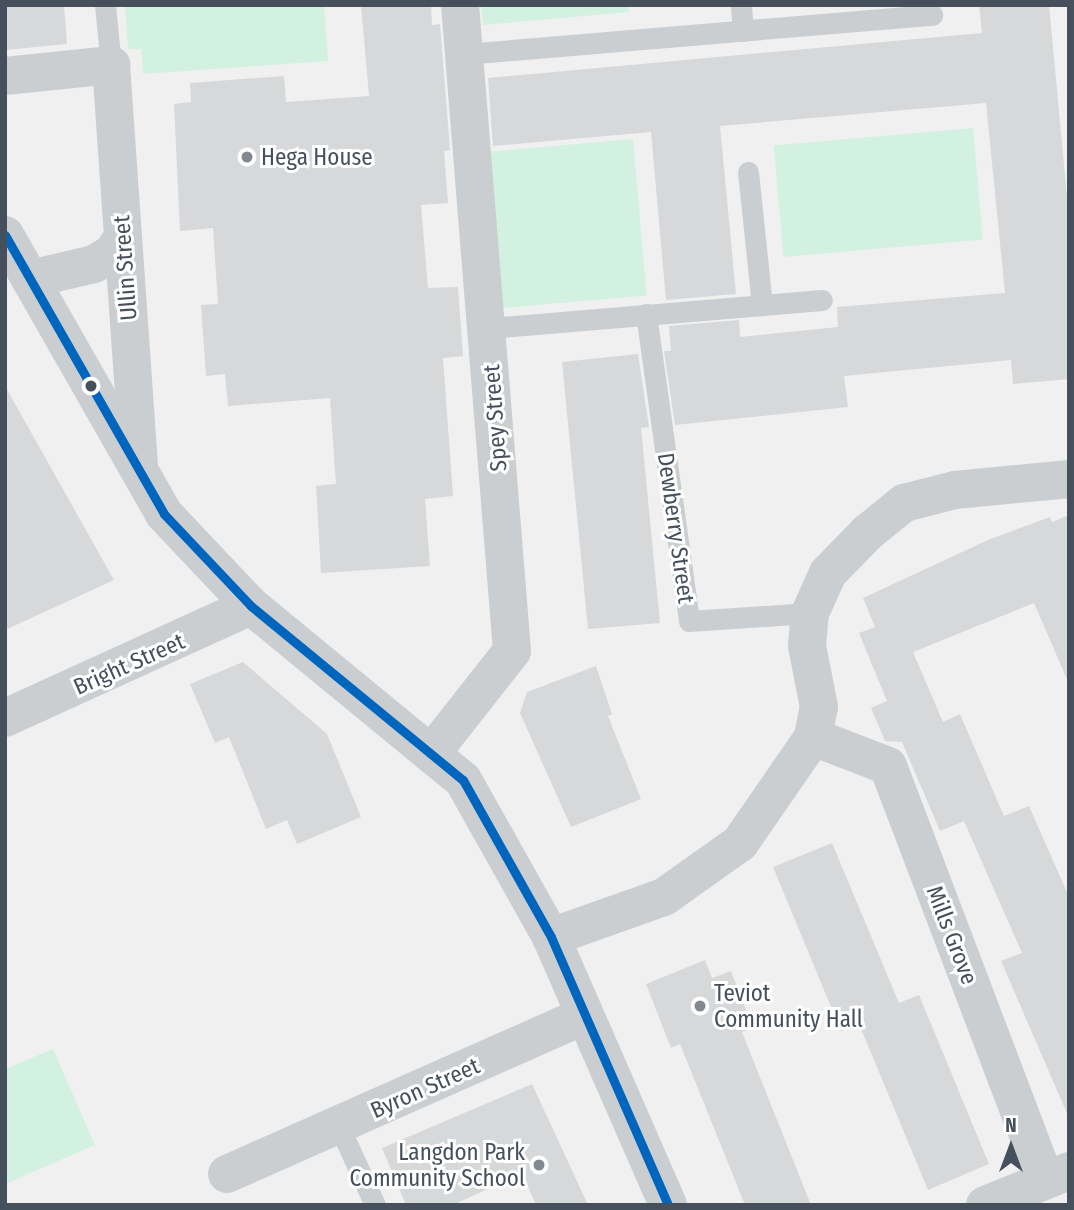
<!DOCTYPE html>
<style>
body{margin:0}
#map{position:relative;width:1074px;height:1210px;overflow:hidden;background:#f0f0f0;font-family:"Fira Sans Condensed",sans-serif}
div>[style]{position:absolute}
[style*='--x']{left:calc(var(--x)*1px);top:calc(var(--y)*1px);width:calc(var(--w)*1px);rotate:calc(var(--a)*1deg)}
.green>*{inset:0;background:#d3f1e1;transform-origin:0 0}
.building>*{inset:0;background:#d7d8da}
.lane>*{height:21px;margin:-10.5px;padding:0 10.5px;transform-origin:10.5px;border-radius:10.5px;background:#cbced1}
.street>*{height:38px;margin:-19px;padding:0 19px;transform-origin:19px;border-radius:19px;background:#cbced1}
.bus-1>*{height:9px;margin:-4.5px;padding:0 4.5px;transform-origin:4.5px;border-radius:4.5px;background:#0065bd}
.dots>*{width:19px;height:19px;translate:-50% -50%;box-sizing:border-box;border:4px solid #fff;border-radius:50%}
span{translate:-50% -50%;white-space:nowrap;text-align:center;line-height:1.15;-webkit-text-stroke:6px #fff;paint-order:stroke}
.poi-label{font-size:23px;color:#46505d}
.left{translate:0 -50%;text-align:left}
.right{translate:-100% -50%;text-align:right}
.street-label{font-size:23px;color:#46505d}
.frame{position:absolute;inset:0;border:7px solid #46505d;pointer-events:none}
.north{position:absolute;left:976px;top:1112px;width:70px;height:70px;-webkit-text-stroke:5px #fff;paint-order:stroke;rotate:0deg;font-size:19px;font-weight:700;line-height:28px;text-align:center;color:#46505d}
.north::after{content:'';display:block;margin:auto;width:24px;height:32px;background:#46505d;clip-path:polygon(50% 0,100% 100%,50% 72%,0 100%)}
</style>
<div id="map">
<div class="green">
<div style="clip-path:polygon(125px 5px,324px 5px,328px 61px,143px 74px,141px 49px,128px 49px)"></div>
<div style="clip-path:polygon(481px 5px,628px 5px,629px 12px,483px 25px)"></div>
<div style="left:973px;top:128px;width:112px;height:200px;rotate:85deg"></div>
<div style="left:633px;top:139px;width:157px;height:146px;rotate:85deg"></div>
<div style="clip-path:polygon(53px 1049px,95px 1145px,5px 1184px,5px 1069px)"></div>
</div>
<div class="building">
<div style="clip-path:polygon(5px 5px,64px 5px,67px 44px,5px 50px)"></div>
<div style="clip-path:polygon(361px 5px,431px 5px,432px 25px,440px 24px,450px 150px,444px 151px,448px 203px,421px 205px,428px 288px,458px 287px,463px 356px,443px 358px,453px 496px,425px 499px,430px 566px,321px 573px,316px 486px,336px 484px,330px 398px,228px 406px,225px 374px,206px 376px,201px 305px,218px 304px,213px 228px,180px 231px,174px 104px,191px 102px,190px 83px,284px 76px,286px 102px,369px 96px)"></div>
<div style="clip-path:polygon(979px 5px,1049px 5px,1069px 218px,1069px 379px,1013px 384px,1011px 360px,844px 376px,848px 407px,675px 425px,664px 351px,671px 351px,669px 326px,739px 320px,740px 337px,838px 327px,837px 307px,1005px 293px,986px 103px,720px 126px,736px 294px,666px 300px,651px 132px,493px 146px,488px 78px,982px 33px)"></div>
<div style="clip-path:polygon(638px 354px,649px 427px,641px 428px,660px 623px,588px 629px,562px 362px)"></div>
<div style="clip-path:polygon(5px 386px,114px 580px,5px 630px)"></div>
<div style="clip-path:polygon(1069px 515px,1069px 684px,1034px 603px,913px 652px,943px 722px,960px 714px,1004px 816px,1029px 806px,1069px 897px,1069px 1118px,1001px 961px,1022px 953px,964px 821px,940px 831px,902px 742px,885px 741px,871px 708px,887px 701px,859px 633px,875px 627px,863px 598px,988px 540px,1050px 517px,1052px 522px)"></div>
<div style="clip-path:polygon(243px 662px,327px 734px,361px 817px,297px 844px,287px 820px,266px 829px,229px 737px,215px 743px,190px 684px)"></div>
<div style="clip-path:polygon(596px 666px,612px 714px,608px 716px,641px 799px,571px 827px,520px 713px,527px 692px)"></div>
<div style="clip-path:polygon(832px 843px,899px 1003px,919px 995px,989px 1164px,928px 1190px,859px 1024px,841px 1031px,773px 867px)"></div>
<div style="clip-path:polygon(705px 960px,712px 978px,731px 971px,753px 1028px,742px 1032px,811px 1205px,745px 1205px,680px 1044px,671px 1048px,646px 984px)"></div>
<div style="clip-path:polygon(532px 1084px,588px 1205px,536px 1205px,522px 1173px,453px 1205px,406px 1205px,382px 1148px)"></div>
</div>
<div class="lane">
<div style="--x:105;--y:5;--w:60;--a:84.3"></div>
<div style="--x:741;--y:5;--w:26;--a:86"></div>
<div style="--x:464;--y:54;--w:470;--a:-4.8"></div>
<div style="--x:748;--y:172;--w:134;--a:84"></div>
<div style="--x:646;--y:314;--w:310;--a:82"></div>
<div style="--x:689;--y:621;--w:121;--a:-3.8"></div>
<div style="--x:489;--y:328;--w:334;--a:-4.8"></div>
<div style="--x:339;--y:1126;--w:87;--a:65.5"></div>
</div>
<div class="street">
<div style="--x:5;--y:76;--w:107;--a:-5.9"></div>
<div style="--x:111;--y:65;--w:399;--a:86"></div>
<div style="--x:5;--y:235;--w:321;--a:60.3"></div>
<div style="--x:164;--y:514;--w:127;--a:46.6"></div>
<div style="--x:251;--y:606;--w:274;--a:39.4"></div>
<div style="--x:463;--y:780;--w:180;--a:60.7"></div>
<div style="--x:551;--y:937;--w:292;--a:66.4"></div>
<div style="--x:30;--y:279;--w:66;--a:-13.2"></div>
<div style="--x:94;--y:264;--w:21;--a:-31"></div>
<div style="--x:112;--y:253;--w:19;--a:-55"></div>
<div style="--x:5;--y:718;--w:270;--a:-24.5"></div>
<div style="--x:813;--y:737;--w:80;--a:21.1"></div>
<div style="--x:888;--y:766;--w:442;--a:69.2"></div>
<div style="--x:431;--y:754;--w:131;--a:-51.8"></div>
<div style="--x:512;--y:651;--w:648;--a:-94.6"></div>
<div style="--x:551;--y:937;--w:120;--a:-19.5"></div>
<div style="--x:664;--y:897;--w:93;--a:-35.4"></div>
<div style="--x:740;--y:843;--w:129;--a:-55.4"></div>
<div style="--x:813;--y:737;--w:31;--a:-79"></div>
<div style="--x:819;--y:707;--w:62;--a:-101.1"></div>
<div style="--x:807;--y:646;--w:33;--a:-85"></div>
<div style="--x:810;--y:613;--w:44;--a:-65.8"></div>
<div style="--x:828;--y:573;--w:56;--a:-45.7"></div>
<div style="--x:867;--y:533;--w:48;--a:-39"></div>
<div style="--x:904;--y:503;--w:53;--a:-14.3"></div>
<div style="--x:955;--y:490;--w:115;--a:-5.5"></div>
<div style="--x:227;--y:1174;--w:390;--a:-23.9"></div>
<div style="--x:985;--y:1205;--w:91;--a:-22"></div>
</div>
<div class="bus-1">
<div style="--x:5;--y:235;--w:321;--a:60.3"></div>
<div style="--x:164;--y:514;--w:127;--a:46.6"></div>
<div style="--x:251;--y:606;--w:274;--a:39.4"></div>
<div style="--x:463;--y:780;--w:180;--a:60.7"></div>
<div style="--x:551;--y:937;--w:292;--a:66.4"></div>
</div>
<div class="dots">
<div style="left:247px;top:157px;background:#828890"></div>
<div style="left:91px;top:386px;background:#46505d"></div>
<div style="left:700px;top:1006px;background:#828890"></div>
<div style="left:539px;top:1165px;background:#828890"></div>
</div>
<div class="poi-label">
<span class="left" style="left:261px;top:157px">Hega House</span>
<span class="left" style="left:714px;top:1006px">Teviot<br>Community Hall</span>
<span class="right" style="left:525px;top:1165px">Langdon Park<br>Community School</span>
</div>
<div class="street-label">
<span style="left:125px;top:268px;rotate:-94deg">Ullin Street</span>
<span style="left:495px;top:418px;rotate:-94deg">Spey Street</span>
<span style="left:676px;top:528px;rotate:82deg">Dewberry Street</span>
<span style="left:129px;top:664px;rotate:-24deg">Bright Street</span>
<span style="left:952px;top:935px;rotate:69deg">Mills Grove</span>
<span style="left:425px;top:1088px;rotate:-24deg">Byron Street</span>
</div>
<div class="frame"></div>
<div class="north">N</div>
</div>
